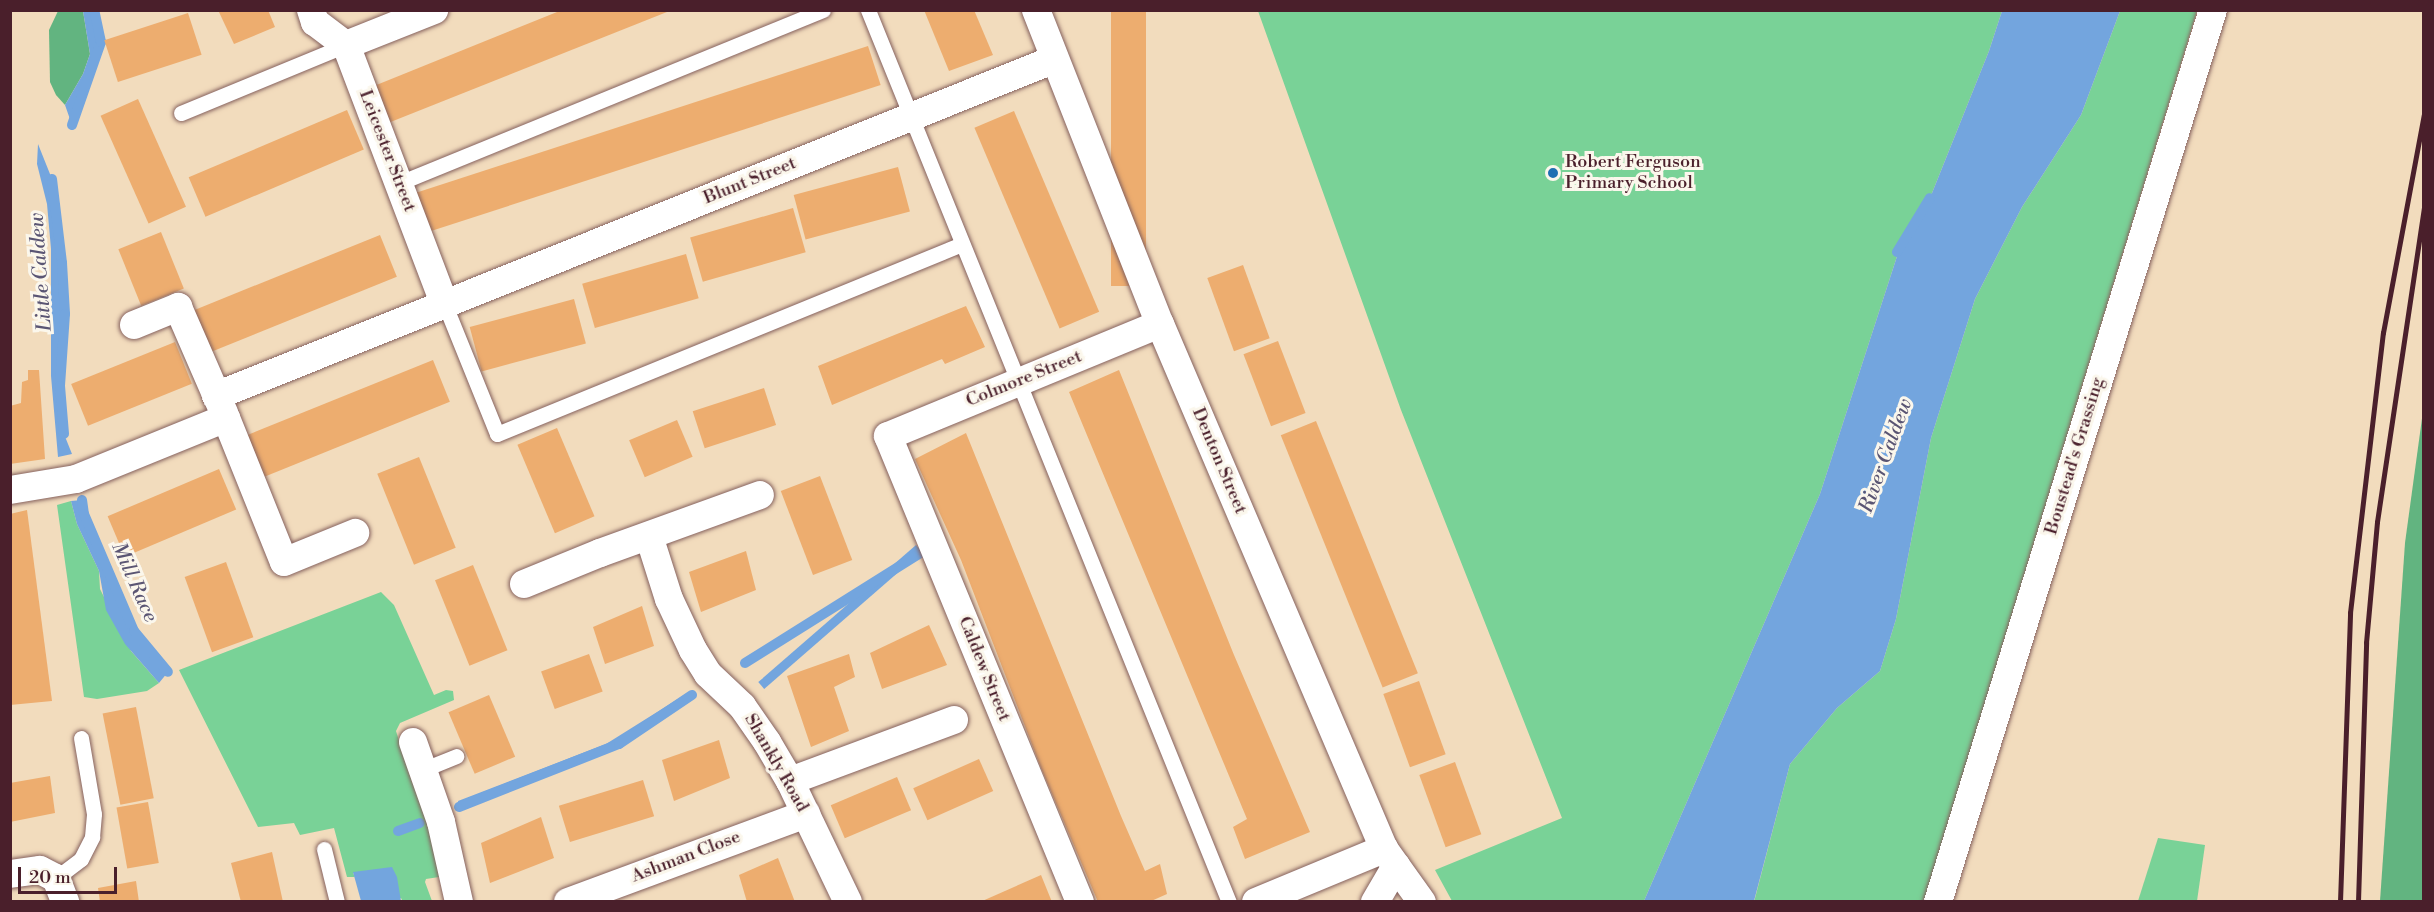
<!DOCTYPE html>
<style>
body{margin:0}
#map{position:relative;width:2434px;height:912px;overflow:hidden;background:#f2dcbd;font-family:"Libre Bodoni",serif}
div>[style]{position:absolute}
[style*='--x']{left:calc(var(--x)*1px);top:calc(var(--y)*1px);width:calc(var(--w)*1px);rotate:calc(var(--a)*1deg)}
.green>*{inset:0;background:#79d297}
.forest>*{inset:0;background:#62b480}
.water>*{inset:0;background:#73a5de;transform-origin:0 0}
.stream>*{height:10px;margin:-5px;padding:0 5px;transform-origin:5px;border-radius:5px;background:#73a5de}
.building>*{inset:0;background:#edad6f;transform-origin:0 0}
.roads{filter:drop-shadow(0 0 2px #85615e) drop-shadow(0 0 2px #85615e)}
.lane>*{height:15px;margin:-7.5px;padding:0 7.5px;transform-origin:7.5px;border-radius:7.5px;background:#fff}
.street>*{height:28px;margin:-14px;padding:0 14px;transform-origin:14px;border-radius:14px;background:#fff}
.rail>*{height:4.5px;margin:-2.25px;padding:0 2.25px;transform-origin:2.25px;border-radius:2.25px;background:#4a1f2b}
.dots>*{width:16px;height:16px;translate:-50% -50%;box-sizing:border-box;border:3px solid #fbf7ec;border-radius:50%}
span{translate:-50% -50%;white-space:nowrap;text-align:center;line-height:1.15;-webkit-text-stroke:6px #fbf7ec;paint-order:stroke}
.street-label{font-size:18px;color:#4a1f2b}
.poi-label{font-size:18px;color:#4a1f2b}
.left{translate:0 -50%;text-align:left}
.water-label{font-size:20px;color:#5a5573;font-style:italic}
.frame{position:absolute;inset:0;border:12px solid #4a1f2b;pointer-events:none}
.scale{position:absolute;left:18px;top:867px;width:99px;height:27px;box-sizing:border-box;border:3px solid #4a1f2b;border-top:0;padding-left:8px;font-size:18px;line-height:21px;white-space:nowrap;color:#4a1f2b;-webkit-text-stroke:4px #fbf7ec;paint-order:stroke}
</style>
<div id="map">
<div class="green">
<div style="clip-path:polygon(1258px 11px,2002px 11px,1989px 51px,1930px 198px,1901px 244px,1820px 494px,1644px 901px,1452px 901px,1435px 870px,1562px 818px,1401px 410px)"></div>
<div style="clip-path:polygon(2120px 11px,2197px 11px,1924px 901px,1754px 902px,1790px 764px,1837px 708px,1880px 671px,1896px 619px,1931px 438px,1975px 299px,2022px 207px,2081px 115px)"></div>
<div style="clip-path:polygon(71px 501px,77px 524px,99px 571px,100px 589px,131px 651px,159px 683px,147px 691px,97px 699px,84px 697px,57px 505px)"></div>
<div style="clip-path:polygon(381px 592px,394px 605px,434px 695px,446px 690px,453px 691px,454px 700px,400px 723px,396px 731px,412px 782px,427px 807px,439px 877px,426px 879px,425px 882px,432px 901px,401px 901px,402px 899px,353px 873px,355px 877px,347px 877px,334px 828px,300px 835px,294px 823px,258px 827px,179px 670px)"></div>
<div style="clip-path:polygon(2158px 838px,2205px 845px,2197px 901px,2138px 901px)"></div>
</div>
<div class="forest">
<div style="clip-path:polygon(58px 11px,83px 11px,90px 54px,83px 74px,65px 105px,56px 95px,50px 82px,49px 30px)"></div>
<div style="clip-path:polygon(2423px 411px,2423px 901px,2380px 901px,2405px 543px)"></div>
</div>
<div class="water">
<div style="clip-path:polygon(83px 11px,94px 11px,101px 42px,72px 125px,65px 105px,83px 74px,90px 54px)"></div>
<div style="clip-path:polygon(2002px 11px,2120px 11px,2081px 115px,2022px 207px,1975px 299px,1931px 438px,1896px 619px,1880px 671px,1837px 708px,1790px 764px,1754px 901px,1644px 901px,1820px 494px,1901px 244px,1930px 198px,1989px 51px)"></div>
<div style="clip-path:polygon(38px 144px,52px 179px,62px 263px,65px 314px,60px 386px,64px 434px,72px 454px,58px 457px,51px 376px,51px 249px,47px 204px,37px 164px)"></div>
<div style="clip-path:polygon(82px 500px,84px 514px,134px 631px,168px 672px,159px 683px,125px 644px,106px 610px,99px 571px,77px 524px,71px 501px)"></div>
<div style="left:916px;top:545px;width:9px;height:209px;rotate:49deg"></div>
<div style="clip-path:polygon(689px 692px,692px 695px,619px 744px,459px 807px,458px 801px,606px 744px)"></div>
<div style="clip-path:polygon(392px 867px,397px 877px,401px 901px,361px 901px,353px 872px)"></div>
</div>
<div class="stream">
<div style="--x:72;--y:125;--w:88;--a:-70.7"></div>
<div style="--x:101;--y:42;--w:33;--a:-102"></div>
<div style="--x:52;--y:179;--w:85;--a:83.2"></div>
<div style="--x:62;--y:263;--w:51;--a:86.6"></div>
<div style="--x:65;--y:314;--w:72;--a:94"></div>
<div style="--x:60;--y:386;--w:48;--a:85.2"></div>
<div style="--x:1897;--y:252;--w:63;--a:-58.6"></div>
<div style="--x:82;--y:500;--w:14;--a:82"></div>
<div style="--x:84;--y:514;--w:127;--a:66.9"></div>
<div style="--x:134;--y:631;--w:53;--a:50.3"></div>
<div style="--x:745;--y:663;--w:209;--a:-32.1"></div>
<div style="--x:459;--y:807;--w:172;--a:-21.5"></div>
<div style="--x:619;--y:744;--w:88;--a:-33.9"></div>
<div style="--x:398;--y:831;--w:23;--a:-20"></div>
</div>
<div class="building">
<div style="clip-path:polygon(218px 10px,268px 10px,275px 27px,234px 44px)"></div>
<div style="clip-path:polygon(562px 10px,672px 10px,383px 125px,369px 88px)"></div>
<div style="clip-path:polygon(924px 10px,974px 10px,993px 55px,949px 71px)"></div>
<div style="left:1111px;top:10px;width:35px;height:276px"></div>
<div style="left:188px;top:13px;width:44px;height:88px;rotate:72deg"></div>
<div style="left:868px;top:46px;width:41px;height:480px;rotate:72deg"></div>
<div style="left:138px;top:99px;width:118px;height:41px;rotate:66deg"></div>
<div style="left:347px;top:110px;width:43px;height:172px;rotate:67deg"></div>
<div style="left:1014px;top:111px;width:218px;height:43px;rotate:67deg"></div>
<div style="left:898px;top:167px;width:46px;height:108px;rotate:75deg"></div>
<div style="left:793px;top:208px;width:46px;height:107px;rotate:74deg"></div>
<div style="left:161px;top:232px;width:61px;height:46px;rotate:68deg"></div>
<div style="left:380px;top:235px;width:45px;height:200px;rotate:68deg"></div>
<div style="left:686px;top:254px;width:46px;height:108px;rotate:74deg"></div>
<div style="left:1243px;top:265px;width:78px;height:38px;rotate:70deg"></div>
<div style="left:574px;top:299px;width:46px;height:108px;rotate:75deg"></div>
<div style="clip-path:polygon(966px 306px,985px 347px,945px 364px,942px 359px,832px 405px,818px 366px)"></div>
<div style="left:1278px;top:341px;width:77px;height:37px;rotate:69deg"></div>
<div style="left:175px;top:342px;width:45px;height:112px;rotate:68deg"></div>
<div style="left:433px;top:360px;width:45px;height:200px;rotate:68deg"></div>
<div style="clip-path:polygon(28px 370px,39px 370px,45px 459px,10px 464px,10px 406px,21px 403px,22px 382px,28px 380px)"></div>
<div style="clip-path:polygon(1119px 370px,1234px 655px,1310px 832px,1245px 859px,1233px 827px,1247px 819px,1069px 392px)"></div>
<div style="left:764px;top:388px;width:39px;height:75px;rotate:72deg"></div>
<div style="left:677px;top:420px;width:40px;height:52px;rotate:67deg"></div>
<div style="left:1316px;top:421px;width:272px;height:38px;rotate:68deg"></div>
<div style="left:557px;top:428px;width:96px;height:43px;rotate:67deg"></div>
<div style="clip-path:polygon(966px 433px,1121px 816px,1145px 871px,1160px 864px,1167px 894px,1149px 902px,1098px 902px,1041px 768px,961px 560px,915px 459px)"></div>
<div style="left:419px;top:457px;width:98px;height:45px;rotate:68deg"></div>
<div style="left:219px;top:469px;width:44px;height:121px;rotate:67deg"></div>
<div style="left:820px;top:476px;width:90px;height:42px;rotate:69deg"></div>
<div style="clip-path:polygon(27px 510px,52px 701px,10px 705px,10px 514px)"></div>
<div style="clip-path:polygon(746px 551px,756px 590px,701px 612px,689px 572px)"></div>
<div style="left:226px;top:562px;width:80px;height:44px;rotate:70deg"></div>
<div style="left:473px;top:565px;width:92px;height:41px;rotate:68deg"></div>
<div style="clip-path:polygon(642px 606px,654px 646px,605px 664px,593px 627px)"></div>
<div style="clip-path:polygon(929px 625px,947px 665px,882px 689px,870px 653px)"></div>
<div style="left:589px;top:654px;width:40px;height:51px;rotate:70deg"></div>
<div style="clip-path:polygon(849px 654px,855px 677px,834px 687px,849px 731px,811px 747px,787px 676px)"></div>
<div style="left:1419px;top:681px;width:78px;height:38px;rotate:70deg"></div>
<div style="left:489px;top:695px;width:67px;height:44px;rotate:67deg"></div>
<div style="left:136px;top:707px;width:93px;height:34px;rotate:79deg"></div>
<div style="clip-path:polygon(719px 740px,730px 778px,674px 801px,662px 760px)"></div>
<div style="left:979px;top:759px;width:35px;height:72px;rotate:66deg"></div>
<div style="left:1455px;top:762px;width:77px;height:38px;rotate:70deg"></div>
<div style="clip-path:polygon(50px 776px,55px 813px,10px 822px,10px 783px)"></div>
<div style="left:897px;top:777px;width:36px;height:72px;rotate:67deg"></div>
<div style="left:643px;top:780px;width:38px;height:88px;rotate:73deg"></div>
<div style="left:148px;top:802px;width:62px;height:32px;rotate:80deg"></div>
<div style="clip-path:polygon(541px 817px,554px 858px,490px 883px,481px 843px)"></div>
<div style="clip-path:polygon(272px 852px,283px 902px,241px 902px,231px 863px)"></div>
<div style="clip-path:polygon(778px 858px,795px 902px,747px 902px,739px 875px)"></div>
<div style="clip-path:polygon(1041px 875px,1052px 902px,980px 902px)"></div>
<div style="clip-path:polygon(136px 881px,139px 902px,100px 902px,98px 888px)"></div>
</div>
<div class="roads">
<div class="lane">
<div style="--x:868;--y:10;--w:962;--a:67.97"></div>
<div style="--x:181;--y:113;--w:178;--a:-22.4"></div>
<div style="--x:399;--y:183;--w:458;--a:-22.2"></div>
<div style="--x:445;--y:305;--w:139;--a:68"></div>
<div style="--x:497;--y:434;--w:502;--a:-22.23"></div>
<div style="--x:422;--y:770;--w:37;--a:-22"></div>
<div style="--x:324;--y:849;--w:55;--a:76.2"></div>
<div style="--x:56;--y:878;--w:31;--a:-37"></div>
<div style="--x:81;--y:859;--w:25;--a:-63"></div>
<div style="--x:92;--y:837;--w:23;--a:-85"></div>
<div style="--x:94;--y:814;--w:77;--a:-99.7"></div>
</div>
<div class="street">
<div style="--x:311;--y:10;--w:13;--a:72"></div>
<div style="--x:315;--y:22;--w:39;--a:37"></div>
<div style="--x:346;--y:45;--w:278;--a:69.2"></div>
<div style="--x:1036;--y:10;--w:338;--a:68.5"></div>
<div style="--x:1160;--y:324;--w:571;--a:66.89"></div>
<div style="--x:1384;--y:849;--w:65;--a:54.4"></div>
<div style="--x:346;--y:45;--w:95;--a:-21.7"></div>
<div style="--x:134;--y:325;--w:48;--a:-22.2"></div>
<div style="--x:178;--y:307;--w:116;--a:66.5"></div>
<div style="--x:216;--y:396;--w:904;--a:-21.88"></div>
<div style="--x:10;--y:490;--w:67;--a:-9.5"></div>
<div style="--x:76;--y:479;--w:162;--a:-22.1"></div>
<div style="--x:226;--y:418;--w:155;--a:68.1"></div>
<div style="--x:284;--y:562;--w:77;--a:-22.2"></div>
<div style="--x:649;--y:536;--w:66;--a:72.4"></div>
<div style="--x:669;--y:599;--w:56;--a:64.8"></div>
<div style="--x:693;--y:650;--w:28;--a:58"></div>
<div style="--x:708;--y:674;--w:47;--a:43.3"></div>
<div style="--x:742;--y:706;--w:44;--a:55.2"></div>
<div style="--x:767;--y:742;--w:45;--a:59.5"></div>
<div style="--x:790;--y:781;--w:134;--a:64.4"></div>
<div style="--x:524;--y:584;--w:82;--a:-22.2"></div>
<div style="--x:600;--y:553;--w:170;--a:-19.9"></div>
<div style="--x:413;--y:742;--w:85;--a:70.7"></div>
<div style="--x:441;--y:822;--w:82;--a:77.3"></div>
<div style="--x:790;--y:781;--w:175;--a:-20.4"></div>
<div style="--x:10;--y:874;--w:30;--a:-8"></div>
<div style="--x:40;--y:870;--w:18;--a:27"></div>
<div style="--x:56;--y:878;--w:26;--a:69"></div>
<div style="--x:568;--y:902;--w:254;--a:-20.3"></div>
<div style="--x:1080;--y:902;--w:504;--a:-112.39"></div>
<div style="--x:888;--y:436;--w:294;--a:-22.4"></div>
<div style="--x:1256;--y:902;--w:139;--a:-22.5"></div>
<div style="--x:1375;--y:902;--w:42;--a:-59.7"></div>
<div style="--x:1938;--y:902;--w:933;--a:-72.87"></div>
</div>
</div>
<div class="rail">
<div style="--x:2340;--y:902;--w:289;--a:-88"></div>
<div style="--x:2350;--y:613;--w:282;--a:-83.3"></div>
<div style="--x:2383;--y:333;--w:224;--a:-79.4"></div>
<div style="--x:2358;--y:902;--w:259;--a:-88.2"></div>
<div style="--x:2366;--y:643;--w:121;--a:-84.8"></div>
<div style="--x:2377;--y:522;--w:319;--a:-81.5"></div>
</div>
<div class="dots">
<div style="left:1553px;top:173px;background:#1f6fb2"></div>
</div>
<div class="street-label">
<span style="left:387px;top:151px;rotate:69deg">Leicester Street</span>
<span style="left:750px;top:181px;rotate:-22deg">Blunt Street</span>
<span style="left:1024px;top:379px;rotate:-22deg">Colmore Street</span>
<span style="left:2075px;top:456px;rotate:-73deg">Boustead's Grassing</span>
<span style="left:1219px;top:461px;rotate:67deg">Denton Street</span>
<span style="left:984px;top:669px;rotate:68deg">Caldew Street</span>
<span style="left:776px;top:763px;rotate:60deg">Shankly Road</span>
<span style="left:686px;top:857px;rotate:-21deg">Ashman Close</span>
</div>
<div class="poi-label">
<span class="left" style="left:1565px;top:173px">Robert Ferguson<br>Primary School</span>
</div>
<div class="water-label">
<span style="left:41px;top:272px;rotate:-94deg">Little Caldew</span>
<span style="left:1886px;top:456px;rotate:-70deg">River Caldew</span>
<span style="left:134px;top:582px;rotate:66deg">Mill Race</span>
</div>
<div class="frame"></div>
<div class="scale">20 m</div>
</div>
